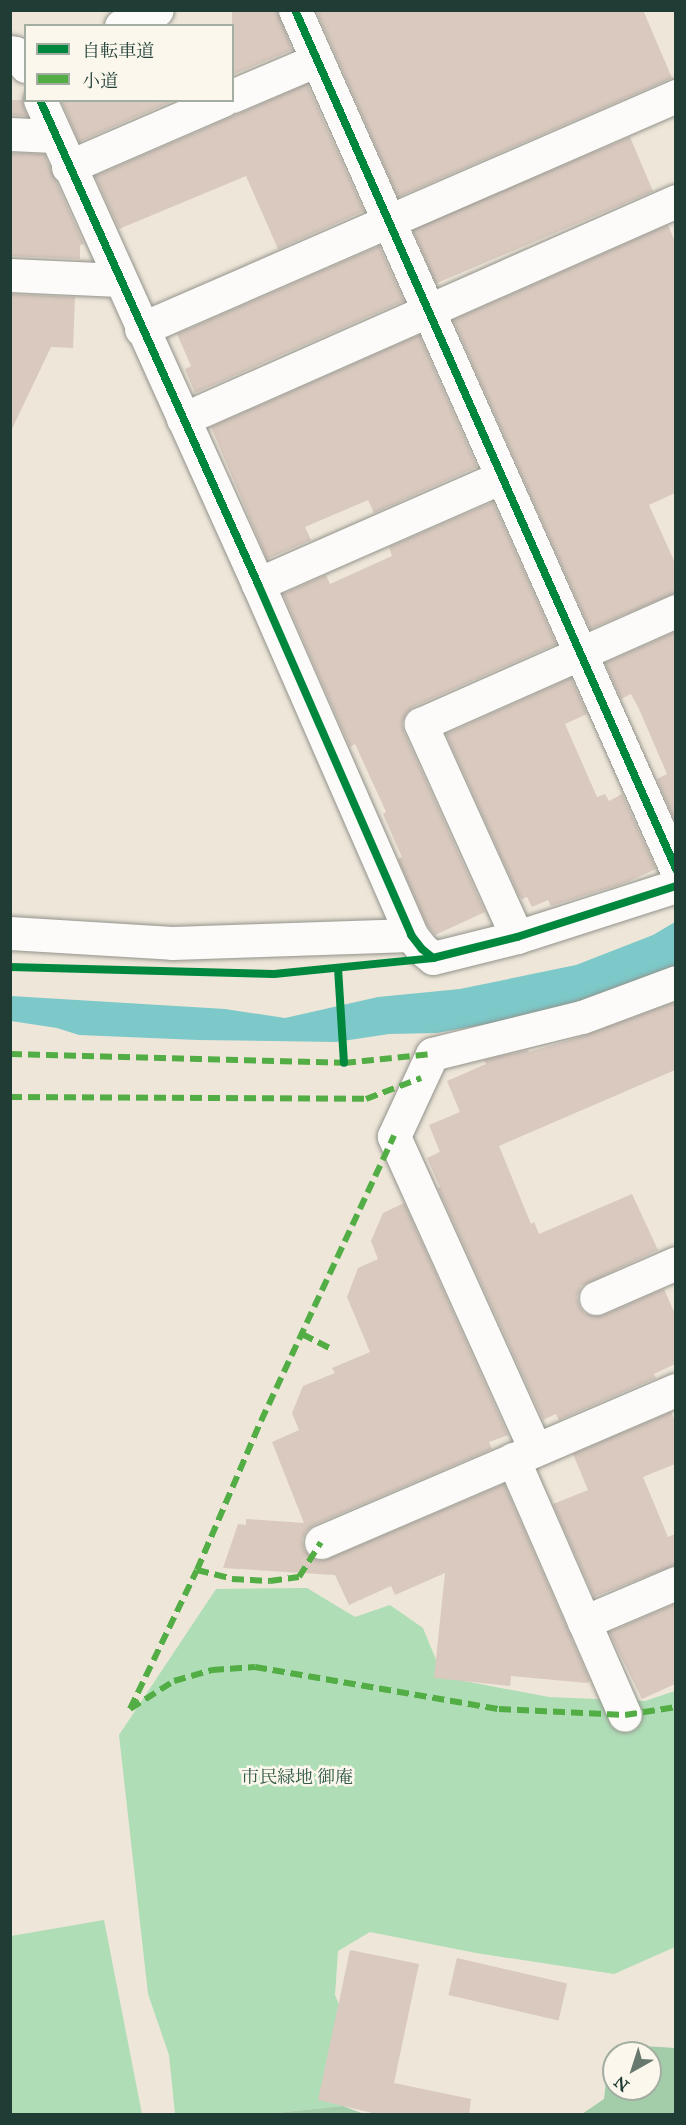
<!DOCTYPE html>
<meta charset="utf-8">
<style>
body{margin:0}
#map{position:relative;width:686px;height:2125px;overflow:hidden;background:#eee6d9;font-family:"IM FELL Great Primer","Noto Serif JP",serif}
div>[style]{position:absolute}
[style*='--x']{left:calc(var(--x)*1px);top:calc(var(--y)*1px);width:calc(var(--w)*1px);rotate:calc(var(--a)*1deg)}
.green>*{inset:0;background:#afddb6}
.forest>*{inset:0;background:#a3cca9}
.water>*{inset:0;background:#7dc8c8}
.building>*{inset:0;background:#d9c9bf;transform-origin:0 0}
.roads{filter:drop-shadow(0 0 2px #92938b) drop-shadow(0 0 2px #92938b)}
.minor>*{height:33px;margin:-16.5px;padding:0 16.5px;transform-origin:16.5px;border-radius:16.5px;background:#fcfbf9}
.quiet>*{height:6px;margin-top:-3px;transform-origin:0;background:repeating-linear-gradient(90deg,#52ad45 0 12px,transparent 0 18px)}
.cycleway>*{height:8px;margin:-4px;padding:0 4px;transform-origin:4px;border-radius:4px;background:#00873e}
span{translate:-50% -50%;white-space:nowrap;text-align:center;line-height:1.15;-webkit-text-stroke:5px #fbf7ec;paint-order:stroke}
.park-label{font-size:18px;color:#325b48}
.frame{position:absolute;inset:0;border:12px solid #1f3d34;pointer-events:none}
.legend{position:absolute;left:24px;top:24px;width:210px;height:78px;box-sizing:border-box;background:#fbf7ec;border:2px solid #a3ada2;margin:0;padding:8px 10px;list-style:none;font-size:18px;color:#1f3d34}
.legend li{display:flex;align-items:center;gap:12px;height:30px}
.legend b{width:30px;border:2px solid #a3ada2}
.north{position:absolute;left:602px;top:2041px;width:60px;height:60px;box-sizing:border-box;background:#fbf7ec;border:2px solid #a3ada2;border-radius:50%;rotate:219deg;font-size:16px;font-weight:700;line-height:24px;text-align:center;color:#1f3d34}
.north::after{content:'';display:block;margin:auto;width:21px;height:27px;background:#67786e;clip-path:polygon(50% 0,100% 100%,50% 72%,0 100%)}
</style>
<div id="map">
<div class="green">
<div style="clip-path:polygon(307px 1588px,355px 1617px,390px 1605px,423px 1628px,443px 1677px,549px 1697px,645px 1701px,675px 1691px,675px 1947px,614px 1974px,476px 1953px,370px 1932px,338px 1951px,335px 1995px,361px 2056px,343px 2106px,266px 2114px,175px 2114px,169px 2055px,148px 1994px,119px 1735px,216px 1589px)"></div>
<div style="clip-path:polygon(104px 1920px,142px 2114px,11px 2114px,11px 1936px)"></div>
</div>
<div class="forest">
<div style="clip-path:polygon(644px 2046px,675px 2048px,675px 2114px,582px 2114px,604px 2099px,609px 2057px,614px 2056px,614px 2089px,650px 2089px,650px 2053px,623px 2053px)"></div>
<div style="clip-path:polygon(343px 2106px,364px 2114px,266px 2114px)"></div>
</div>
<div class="water">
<div style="clip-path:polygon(675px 922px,675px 971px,558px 1011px,437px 1033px,389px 1034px,336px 1042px,198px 1040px,79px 1035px,57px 1028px,11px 1021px,11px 996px,225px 1009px,285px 1018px,378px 997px,460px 989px,576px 965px,653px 935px)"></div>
</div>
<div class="building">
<div style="clip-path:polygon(232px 10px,277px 10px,292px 50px,232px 75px)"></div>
<div style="clip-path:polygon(316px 10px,643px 10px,672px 78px,398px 197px)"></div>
<div style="clip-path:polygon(307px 84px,364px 211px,278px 249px,246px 176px,119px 229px,95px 176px)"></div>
<div style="clip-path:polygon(10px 100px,22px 100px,27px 116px,10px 115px)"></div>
<div style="clip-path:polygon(61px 100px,175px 100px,79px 142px)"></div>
<div style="left:630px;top:137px;width:59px;height:236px;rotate:67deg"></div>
<div style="clip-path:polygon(10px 153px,44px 154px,84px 244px,80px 245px,80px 259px,10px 256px)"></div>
<div style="clip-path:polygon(668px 225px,675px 242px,675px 493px,649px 505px,675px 563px,675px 593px,590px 629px,453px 320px)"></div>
<div style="clip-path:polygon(379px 246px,404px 301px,195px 393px,185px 369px,191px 366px,177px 334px)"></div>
<div style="clip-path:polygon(10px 294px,75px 297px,73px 348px,51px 347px,10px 433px)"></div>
<div style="clip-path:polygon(419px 335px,477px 467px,374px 513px,368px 500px,305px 527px,311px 540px,267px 559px,211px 427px)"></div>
<div style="clip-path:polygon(493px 502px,556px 644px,413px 707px,406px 714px,402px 723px,404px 732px,485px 912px,435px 935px,427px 925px,398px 859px,402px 857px,383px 814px,386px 812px,355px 744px,350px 747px,283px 594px,326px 575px,330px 584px,392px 556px,389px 547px)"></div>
<div style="clip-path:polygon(675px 632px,675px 822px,657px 779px,667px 774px,639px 709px,631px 694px,621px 699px,605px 663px)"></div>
<div style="clip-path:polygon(571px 678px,587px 714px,565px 724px,597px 797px,605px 794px,609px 801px,622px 794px,656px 869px,625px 883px,551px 906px,548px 900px,532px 907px,527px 897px,522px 899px,519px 896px,446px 734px)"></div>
<div style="clip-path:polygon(675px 1002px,675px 1070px,499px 1146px,531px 1224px,534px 1222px,539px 1234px,632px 1194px,658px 1250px,581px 1286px,577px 1297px,579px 1306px,584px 1313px,593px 1316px,604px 1315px,664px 1289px,675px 1314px,675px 1364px,654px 1374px,656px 1378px,559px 1420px,556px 1414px,543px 1420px,438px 1188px,440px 1187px,427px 1158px,440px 1152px,429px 1125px,460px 1112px,447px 1081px,486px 1064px,484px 1060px,528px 1050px,529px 1052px,586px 1035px)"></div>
<div style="clip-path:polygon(404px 1203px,508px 1435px,489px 1442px,492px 1449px,314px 1525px,306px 1531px,302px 1540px,304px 1549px,310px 1557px,319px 1561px,328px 1559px,504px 1484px,590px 1681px,587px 1683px,511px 1676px,510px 1686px,434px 1678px,445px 1573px,395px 1595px,391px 1586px,349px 1605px,335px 1575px,223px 1568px,238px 1524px,246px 1525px,246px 1519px,304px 1523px,272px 1442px,299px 1430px,292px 1413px,303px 1386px,335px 1373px,332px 1368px,370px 1352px,347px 1297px,358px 1268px,378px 1259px,371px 1241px,383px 1213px)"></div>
<div style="clip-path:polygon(671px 1412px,675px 1421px,675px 1464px,643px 1477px,668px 1537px,675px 1534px,675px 1565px,594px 1597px,553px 1504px,588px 1490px,573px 1454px)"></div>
<div style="clip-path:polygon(675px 1604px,675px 1684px,642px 1699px,609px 1632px)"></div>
<div style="clip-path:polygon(350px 1950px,419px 1964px,394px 2083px,471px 2099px,469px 2115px,381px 2115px,318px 2100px)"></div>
<div style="left:457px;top:1958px;width:113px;height:38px;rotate:13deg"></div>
</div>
<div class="roads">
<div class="minor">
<div style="--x:295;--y:10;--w:940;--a:66.08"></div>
<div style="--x:121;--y:26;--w:39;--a:-24"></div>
<div style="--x:10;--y:52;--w:5;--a:11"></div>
<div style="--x:15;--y:53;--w:17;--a:50"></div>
<div style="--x:232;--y:96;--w:92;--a:-23"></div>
<div style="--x:40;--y:100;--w:531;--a:65.75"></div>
<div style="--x:258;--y:584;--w:383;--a:66.4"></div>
<div style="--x:411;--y:935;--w:18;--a:52"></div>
<div style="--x:422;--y:949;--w:14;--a:39"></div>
<div style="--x:433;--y:958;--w:87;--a:-14"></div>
<div style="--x:517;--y:937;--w:167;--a:-17.8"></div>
<div style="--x:10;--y:134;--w:44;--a:2.6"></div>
<div style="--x:68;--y:167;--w:169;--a:-23.4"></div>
<div style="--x:10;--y:275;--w:109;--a:2.6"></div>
<div style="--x:141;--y:329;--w:584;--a:-23.53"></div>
<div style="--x:183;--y:419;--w:539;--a:-23.85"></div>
<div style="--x:258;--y:584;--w:266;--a:-23.7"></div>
<div style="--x:10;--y:933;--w:162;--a:3.5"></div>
<div style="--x:172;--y:943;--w:239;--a:-1.9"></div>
<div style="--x:517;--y:937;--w:234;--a:-114.3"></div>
<div style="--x:421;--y:724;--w:279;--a:-23.9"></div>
<div style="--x:596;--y:1298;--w:87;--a:-23.6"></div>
<div style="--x:535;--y:1449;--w:343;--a:-114.3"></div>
<div style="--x:394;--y:1136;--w:90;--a:-65.1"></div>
<div style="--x:432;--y:1054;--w:154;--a:-13.9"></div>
<div style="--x:582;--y:1017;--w:100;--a:-20.4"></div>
<div style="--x:513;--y:1459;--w:279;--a:66.4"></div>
<div style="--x:321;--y:1542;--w:386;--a:-23.2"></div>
<div style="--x:584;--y:1622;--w:100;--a:-23"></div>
</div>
</div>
<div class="quiet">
<div style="--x:10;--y:1054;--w:334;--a:1.5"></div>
<div style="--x:344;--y:1063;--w:88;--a:-5.8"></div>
<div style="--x:10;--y:1097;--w:356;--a:0.3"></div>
<div style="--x:366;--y:1099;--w:59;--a:-20.9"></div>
<div style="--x:302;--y:1334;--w:33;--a:27"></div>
<div style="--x:197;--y:1570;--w:36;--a:14"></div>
<div style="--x:232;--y:1579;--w:38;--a:3"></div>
<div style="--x:270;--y:1581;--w:29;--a:-8"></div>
<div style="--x:299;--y:1577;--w:41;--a:-57.8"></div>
<div style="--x:130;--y:1709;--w:154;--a:-64.3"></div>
<div style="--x:197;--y:1570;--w:162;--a:-66.8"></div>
<div style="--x:261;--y:1421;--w:315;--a:-65"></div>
<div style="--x:130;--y:1709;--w:52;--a:-32.5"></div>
<div style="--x:174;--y:1681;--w:40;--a:-16"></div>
<div style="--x:212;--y:1670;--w:43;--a:-4"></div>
<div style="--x:255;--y:1667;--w:248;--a:9.8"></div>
<div style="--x:499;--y:1709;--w:126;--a:2.7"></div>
<div style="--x:625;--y:1715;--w:52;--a:-8.9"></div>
</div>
<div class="cycleway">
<div style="--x:295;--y:10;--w:940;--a:66.08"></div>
<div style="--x:40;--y:100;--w:531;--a:65.75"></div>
<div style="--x:258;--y:584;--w:383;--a:66.4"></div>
<div style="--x:411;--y:935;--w:18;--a:52"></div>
<div style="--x:422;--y:949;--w:14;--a:39"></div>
<div style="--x:433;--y:958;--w:87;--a:-14"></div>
<div style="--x:517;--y:937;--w:167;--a:-17.8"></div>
<div style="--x:10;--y:967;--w:264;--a:1.5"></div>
<div style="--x:274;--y:974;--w:160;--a:-5.7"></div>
<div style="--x:338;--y:968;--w:95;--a:86.4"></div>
</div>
<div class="park-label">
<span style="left:297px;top:1777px">市民緑地 御庵</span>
</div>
<div class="frame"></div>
<ul class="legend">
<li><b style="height:8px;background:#00873e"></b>自転車道</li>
<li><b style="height:8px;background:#52ad45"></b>小道</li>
</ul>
<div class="north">N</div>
</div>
